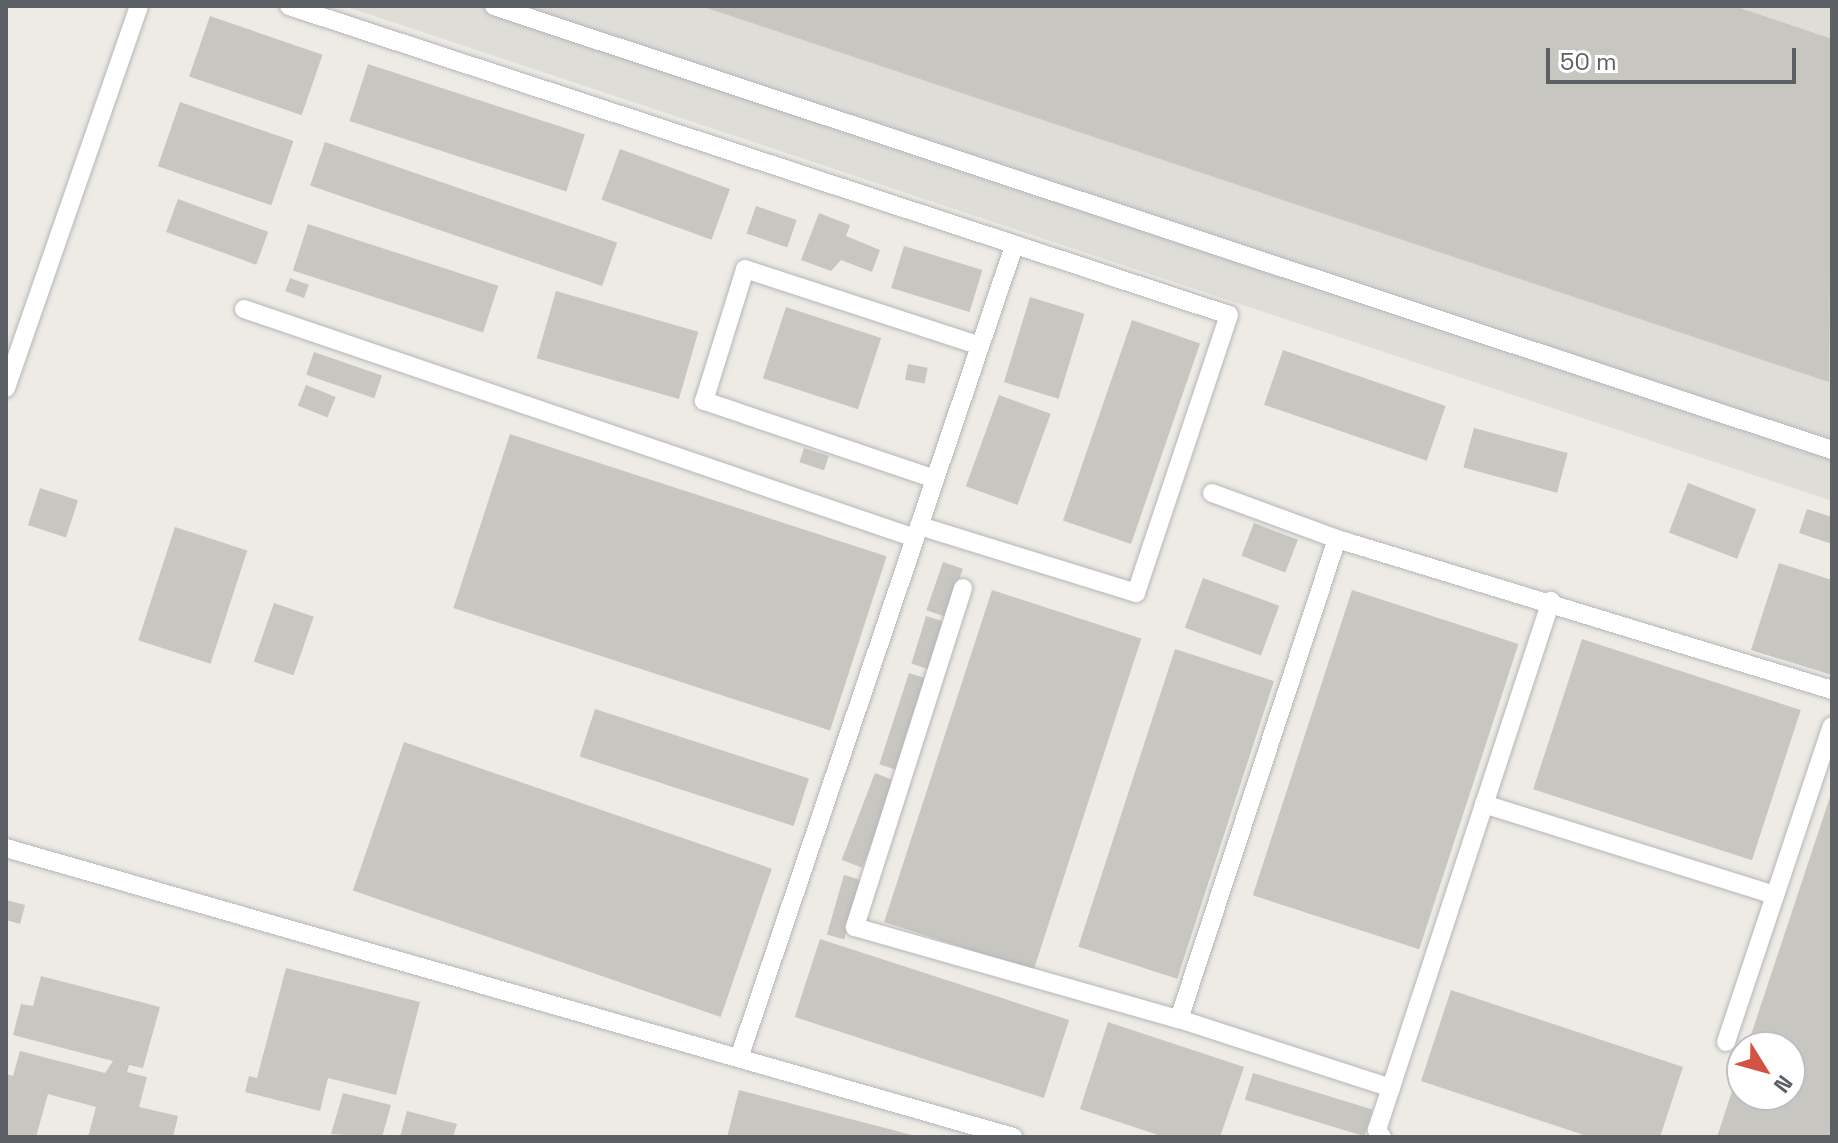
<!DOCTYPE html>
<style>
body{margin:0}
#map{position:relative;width:1838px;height:1143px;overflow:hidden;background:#edebe4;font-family:"Space Grotesk",sans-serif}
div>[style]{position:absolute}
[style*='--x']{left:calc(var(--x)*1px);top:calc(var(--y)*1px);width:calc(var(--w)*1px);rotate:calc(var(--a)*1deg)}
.industrial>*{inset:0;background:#deddd8}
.building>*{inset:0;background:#c8c6c1;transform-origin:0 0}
.roads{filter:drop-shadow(0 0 2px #b4b6b9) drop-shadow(0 0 2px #b4b6b9)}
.service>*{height:18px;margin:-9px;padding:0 9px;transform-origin:9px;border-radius:9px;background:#fff}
span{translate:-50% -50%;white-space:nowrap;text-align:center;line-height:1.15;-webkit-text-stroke:6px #fff;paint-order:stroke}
.frame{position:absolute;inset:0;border:8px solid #5c5f63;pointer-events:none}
.north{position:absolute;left:1726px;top:1031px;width:80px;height:80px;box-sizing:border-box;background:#fff;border:2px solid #bebfc1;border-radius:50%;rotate:127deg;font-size:22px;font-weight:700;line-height:32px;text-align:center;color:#5c5f63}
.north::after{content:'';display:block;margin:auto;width:28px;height:36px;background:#d35243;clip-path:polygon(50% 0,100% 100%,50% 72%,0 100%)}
.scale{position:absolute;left:1546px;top:48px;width:250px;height:36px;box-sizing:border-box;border:4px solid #5c5f63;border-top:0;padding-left:10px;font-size:24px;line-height:28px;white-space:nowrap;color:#5c5f63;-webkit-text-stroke:6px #fff;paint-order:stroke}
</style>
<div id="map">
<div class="industrial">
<div style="clip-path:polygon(344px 6px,1832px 6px,1832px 501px)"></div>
</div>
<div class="building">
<div style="clip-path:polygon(1734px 6px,1832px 39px,1829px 382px,704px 7px)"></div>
<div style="left:210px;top:16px;width:119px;height:64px;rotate:19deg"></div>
<div style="left:368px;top:64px;width:228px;height:60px;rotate:18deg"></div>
<div style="left:180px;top:102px;width:120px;height:68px;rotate:19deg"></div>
<div style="left:325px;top:142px;width:309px;height:46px;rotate:19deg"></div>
<div style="left:620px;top:149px;width:117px;height:54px;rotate:20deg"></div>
<div style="left:178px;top:199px;width:96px;height:35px;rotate:20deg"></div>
<div style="left:756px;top:206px;width:43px;height:29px;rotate:19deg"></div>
<div style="clip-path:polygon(819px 213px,850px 225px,846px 236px,880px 250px,872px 272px,841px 260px,831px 271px,801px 260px)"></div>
<div style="left:308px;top:224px;width:200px;height:49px;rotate:18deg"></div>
<div style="left:904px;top:246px;width:82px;height:44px;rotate:17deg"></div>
<div style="left:290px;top:278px;width:20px;height:14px;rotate:20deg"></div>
<div style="left:556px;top:291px;width:148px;height:70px;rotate:16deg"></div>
<div style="left:1030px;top:297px;width:57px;height:89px;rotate:17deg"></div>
<div style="left:786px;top:307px;width:100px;height:75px;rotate:18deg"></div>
<div style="left:1132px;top:320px;width:72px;height:212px;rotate:19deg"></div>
<div style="left:1283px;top:350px;width:172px;height:58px;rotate:19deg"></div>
<div style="left:314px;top:352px;width:72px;height:24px;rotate:19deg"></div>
<div style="left:908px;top:364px;width:20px;height:16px;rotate:11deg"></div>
<div style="left:306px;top:385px;width:32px;height:22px;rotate:22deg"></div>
<div style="left:999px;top:395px;width:55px;height:97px;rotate:20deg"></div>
<div style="left:1474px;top:428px;width:97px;height:41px;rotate:15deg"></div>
<div style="left:510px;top:434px;width:396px;height:183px;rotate:18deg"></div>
<div style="left:804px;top:448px;width:26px;height:15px;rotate:18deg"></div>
<div style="left:1688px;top:483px;width:73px;height:53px;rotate:21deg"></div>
<div style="left:40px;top:488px;width:40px;height:39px;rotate:18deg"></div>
<div style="clip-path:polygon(1807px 509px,1832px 517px,1832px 544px,1799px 533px)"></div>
<div style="left:1254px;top:523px;width:47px;height:35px;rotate:21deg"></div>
<div style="left:175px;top:527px;width:76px;height:119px;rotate:18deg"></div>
<div style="left:943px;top:562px;width:21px;height:51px;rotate:19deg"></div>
<div style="clip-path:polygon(1779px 563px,1832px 580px,1832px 675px,1751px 650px)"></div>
<div style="left:1203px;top:578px;width:81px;height:53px;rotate:20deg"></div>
<div style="left:992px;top:590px;width:157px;height:349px;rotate:18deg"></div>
<div style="left:1352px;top:590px;width:175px;height:321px;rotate:18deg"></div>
<div style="left:274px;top:603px;width:42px;height:62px;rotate:19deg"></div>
<div style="left:926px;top:616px;width:21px;height:50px;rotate:17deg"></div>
<div style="left:1582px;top:639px;width:230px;height:158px;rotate:18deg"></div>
<div style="left:1175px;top:649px;width:104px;height:313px;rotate:18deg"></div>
<div style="left:909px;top:673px;width:23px;height:96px;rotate:18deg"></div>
<div style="left:595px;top:709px;width:225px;height:50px;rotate:18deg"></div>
<div style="left:404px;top:742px;width:389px;height:157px;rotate:19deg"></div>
<div style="left:875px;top:773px;width:22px;height:93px;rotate:21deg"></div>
<div style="clip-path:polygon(1832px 791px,1832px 1137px,1717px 1137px,1741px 1064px,1742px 1095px,1790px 1095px,1790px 1047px,1747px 1047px)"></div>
<div style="left:844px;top:875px;width:18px;height:62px;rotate:16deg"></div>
<div style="clip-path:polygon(6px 900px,25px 905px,20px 924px,6px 920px)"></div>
<div style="left:820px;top:939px;width:262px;height:82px;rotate:18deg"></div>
<div style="clip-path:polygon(286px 968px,420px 1002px,396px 1095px,328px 1078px,320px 1111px,245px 1092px,249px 1076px,257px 1078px)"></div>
<div style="clip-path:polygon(41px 976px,160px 1007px,143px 1068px,129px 1065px,127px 1072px,147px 1077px,139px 1107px,178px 1116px,173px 1137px,88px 1137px,96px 1107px,48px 1094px,36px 1137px,6px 1137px,6px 1074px,13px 1076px,20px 1051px,105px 1073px,113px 1061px,13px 1035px,21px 1004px,33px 1006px)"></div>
<div style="clip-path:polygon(1451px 990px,1683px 1067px,1660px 1137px,1590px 1137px,1421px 1081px)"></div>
<div style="clip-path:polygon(1108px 1022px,1244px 1067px,1220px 1137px,1164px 1137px,1080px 1109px)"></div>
<div style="left:1253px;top:1073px;width:125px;height:28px;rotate:17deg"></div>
<div style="clip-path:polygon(739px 1090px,916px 1136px,916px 1137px,727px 1137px)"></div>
<div style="clip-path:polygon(343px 1093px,391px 1105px,382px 1137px,331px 1134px)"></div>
<div style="clip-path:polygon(407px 1111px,457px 1124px,453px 1137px,400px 1137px)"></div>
</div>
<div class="roads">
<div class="service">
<div style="--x:289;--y:6;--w:989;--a:18.2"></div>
<div style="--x:1229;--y:315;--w:293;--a:108.5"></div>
<div style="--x:1136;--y:593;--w:227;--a:-162.8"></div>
<div style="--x:494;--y:6;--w:1410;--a:18.36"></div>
<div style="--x:244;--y:309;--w:709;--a:18.84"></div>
<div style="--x:6;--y:388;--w:404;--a:-70.8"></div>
<div style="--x:935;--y:479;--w:244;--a:-161.3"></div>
<div style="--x:704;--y:401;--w:138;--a:-72.7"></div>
<div style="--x:745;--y:269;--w:247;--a:18.1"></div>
<div style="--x:1212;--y:493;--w:133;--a:20.2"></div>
<div style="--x:1337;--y:539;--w:518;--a:16.96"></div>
<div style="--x:963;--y:588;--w:356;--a:107.7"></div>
<div style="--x:855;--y:927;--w:337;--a:15.9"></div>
<div style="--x:1179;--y:1019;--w:223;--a:18"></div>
<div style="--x:1484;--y:804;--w:305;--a:17.4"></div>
<div style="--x:6;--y:848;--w:1048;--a:16.01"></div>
<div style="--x:1179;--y:1019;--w:505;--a:-71.78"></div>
<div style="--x:1726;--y:1042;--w:333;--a:-71.5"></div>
<div style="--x:739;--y:1058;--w:857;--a:-71.29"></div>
<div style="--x:1382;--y:1137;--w:9;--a:-126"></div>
<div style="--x:1377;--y:1130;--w:557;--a:-71.79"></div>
</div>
</div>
<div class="frame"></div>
<div class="north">N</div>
<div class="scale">50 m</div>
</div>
